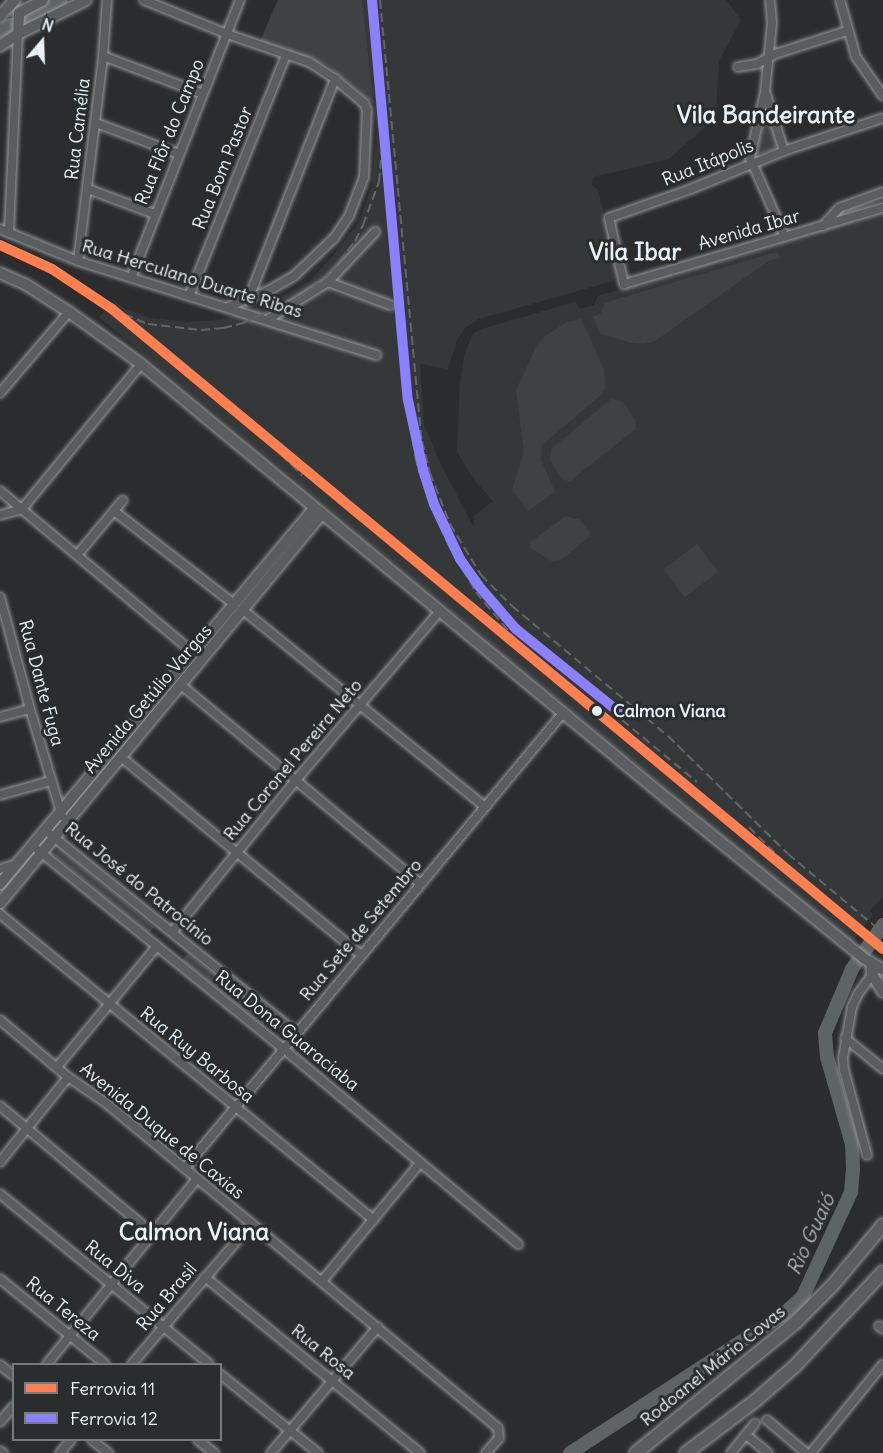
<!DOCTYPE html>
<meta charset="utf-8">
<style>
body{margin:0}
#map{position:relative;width:883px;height:1453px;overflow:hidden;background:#2b2c2d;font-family:Delius,sans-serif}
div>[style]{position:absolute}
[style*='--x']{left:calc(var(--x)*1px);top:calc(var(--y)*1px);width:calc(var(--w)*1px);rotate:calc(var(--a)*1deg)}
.built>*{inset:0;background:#353839}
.green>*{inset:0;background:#3f4244;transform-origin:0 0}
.river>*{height:14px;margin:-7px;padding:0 7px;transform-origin:7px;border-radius:7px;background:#5e6365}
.roads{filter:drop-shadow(0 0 2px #96989a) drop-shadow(0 0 2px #96989a)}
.minor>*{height:8px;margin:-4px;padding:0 4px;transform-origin:4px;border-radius:4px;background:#5a5d60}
.major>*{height:10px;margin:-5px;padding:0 5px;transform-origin:5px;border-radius:5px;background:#5a5d60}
.highway>*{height:12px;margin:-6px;padding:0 6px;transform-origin:6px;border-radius:6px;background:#5a5d60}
.rail>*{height:2px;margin-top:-1px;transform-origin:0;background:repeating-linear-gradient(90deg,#636566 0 9px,transparent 0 13.5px)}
.rail-1>*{height:10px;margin:-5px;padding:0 5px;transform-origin:5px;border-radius:5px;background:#ff7f50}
.rail-2>*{height:10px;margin:-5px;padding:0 5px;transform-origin:5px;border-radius:5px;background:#8b80ff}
.dots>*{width:16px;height:16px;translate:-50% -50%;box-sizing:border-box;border:3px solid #2a2d2e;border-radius:50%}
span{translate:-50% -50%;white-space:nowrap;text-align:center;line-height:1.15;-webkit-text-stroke:6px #2a2d2e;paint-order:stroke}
.street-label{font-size:18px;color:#e8f1f8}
.stop-label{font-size:18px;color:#e8f1f8;font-weight:700}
.left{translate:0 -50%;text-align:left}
.water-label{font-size:20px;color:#acb3b9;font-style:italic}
.district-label{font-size:24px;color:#e8f1f8;font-weight:700}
.legend{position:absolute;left:12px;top:1363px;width:210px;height:78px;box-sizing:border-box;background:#2a2d2e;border:2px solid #767b7f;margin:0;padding:8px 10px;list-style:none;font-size:18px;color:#e8f1f8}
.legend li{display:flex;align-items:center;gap:12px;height:30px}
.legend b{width:30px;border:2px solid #767b7f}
.north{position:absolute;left:12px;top:12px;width:60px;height:60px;-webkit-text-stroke:4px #2a2d2e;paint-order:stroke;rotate:19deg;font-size:16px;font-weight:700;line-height:24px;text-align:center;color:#e8f1f8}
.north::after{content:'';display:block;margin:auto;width:21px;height:27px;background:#e8f1f8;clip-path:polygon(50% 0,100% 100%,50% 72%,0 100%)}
</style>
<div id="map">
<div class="built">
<div style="clip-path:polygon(362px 0,726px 0,741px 20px,719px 61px,716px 111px,707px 125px,669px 159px,593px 177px,592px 185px,598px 190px,618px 274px,613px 281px,479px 319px,465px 328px,457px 340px,448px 369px,420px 364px,424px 424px,439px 461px,474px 528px,474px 516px,493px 501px,476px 482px,457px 452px,460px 382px,464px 356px,473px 333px,485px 328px,575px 302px,580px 309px,594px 305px,598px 296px,883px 212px,883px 897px,870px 911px,873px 914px,852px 943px,99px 317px,114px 301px,127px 310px,150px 318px,187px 322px,219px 320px,266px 305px,310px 281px,334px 254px,359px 222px,372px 186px,377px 130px)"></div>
</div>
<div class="green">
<div style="clip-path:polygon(278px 0,362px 0,374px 104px,327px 65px,260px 41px)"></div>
<div style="clip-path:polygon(767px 120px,770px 122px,777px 145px,774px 149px,755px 155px,764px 121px)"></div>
<div style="clip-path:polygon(776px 252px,781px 258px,770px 260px,655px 341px,644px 344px,632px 343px,601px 334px,593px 317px,601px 313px,604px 303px)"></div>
<div style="clip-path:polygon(581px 319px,604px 369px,605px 389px,601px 395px,542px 445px,541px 460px,555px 492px,528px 511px,512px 490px,524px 452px,516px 390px,537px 345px,545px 336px,567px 322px)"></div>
<div style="clip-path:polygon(611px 399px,622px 401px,635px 419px,636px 429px,570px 481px,563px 480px,550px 461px,551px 449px)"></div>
<div style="clip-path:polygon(566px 516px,580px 520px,590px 533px,589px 537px,561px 560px,551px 561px,531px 548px,530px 542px)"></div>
<div style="left:697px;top:544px;width:35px;height:42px;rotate:53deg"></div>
<div style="clip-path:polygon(60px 848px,154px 927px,149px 933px,53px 854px)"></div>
<div style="left:188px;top:953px;width:104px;height:9px;rotate:39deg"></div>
</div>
<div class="river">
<div style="--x:29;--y:17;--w:36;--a:-28"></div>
<div style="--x:0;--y:31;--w:13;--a:-29"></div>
<div style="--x:570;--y:1453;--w:258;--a:-33.1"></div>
<div style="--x:786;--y:1312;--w:23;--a:-43"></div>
<div style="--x:803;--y:1296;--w:115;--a:-65.2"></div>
<div style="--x:851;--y:1192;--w:23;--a:-85"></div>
<div style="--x:853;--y:1169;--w:25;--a:-92"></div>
<div style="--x:852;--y:1144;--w:91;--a:-106"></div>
<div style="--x:827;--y:1057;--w:24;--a:-95"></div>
<div style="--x:825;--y:1033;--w:69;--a:-67.1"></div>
<div style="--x:852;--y:969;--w:54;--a:-54.8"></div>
</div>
<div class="roads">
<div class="minor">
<div style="--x:144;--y:0;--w:90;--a:22.3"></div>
<div style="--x:227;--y:34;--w:87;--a:18.9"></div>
<div style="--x:309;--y:62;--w:31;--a:33"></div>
<div style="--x:335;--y:79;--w:38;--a:40"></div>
<div style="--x:364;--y:103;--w:8;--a:67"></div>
<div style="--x:367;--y:110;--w:67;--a:92.6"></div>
<div style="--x:364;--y:177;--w:42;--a:111"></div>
<div style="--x:349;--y:216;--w:27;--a:124"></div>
<div style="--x:334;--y:238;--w:55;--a:136.5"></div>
<div style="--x:294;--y:276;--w:28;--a:150"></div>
<div style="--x:270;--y:290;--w:45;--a:158"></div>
<div style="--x:770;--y:0;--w:23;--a:85"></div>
<div style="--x:772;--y:23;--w:69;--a:95.8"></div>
<div style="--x:765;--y:92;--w:68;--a:102.8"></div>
<div style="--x:750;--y:158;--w:86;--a:66.1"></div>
<div style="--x:840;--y:0;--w:59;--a:74.3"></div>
<div style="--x:856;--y:57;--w:47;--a:55.3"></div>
<div style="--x:103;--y:56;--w:107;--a:20.8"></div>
<div style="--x:738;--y:67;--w:19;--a:-9"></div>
<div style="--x:757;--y:64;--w:21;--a:-29"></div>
<div style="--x:775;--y:54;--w:76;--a:-17.7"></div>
<div style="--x:766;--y:94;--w:60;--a:72.5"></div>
<div style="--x:883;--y:118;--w:104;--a:161.6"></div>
<div style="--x:784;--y:151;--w:100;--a:157.8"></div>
<div style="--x:691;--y:189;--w:87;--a:160.5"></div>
<div style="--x:609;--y:218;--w:68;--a:77.2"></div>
<div style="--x:624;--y:284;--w:270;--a:-16.4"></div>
<div style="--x:96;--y:123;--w:89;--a:20.5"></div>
<div style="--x:88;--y:189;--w:71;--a:20.7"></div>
<div style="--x:823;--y:226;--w:24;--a:-48"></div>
<div style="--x:839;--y:208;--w:47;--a:-20"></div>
<div style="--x:0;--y:229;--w:84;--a:22.3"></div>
<div style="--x:78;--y:261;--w:313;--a:17.5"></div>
<div style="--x:9;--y:232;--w:198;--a:-87.4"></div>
<div style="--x:18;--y:34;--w:2;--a:153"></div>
<div style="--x:78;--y:261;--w:207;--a:-83"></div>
<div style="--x:103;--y:56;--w:56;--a:-85.9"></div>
<div style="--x:131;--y:278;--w:299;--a:-68.6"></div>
<div style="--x:328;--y:282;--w:66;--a:20.4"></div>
<div style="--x:190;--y:294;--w:258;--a:-68.1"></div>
<div style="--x:248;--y:300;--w:238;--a:-68.5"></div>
<div style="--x:267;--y:320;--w:72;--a:-31.9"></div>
<div style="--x:328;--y:282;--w:69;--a:-46.8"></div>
<div style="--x:0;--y:393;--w:106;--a:-49.6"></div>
<div style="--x:0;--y:491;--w:253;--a:39.9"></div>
<div style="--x:114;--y:511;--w:153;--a:37.8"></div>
<div style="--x:0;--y:515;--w:23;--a:-15"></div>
<div style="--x:22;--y:509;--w:188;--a:-50.6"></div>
<div style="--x:78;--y:554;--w:70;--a:-50.2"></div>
<div style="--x:0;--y:597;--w:116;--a:75"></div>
<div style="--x:30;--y:709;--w:112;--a:73.3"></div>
<div style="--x:243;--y:610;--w:312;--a:39.1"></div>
<div style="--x:181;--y:685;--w:312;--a:39.7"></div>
<div style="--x:0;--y:717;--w:31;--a:-15"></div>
<div style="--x:121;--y:757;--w:311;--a:39.5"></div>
<div style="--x:0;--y:795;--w:53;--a:-15.4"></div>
<div style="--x:50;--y:834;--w:317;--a:38.9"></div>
<div style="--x:38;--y:850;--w:316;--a:39"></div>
<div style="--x:284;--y:1049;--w:305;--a:39.8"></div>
<div style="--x:0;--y:869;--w:17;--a:-17"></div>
<div style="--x:0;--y:914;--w:483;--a:39.3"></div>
<div style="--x:173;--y:931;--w:195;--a:-50.8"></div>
<div style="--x:296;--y:780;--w:222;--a:-49.6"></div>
<div style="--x:0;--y:1020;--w:89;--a:40"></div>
<div style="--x:68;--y:1077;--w:46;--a:34.4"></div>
<div style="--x:106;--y:1103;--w:509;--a:39.66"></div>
<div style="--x:498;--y:1428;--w:10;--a:84"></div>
<div style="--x:499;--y:1438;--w:20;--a:131"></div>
<div style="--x:845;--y:1038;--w:49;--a:39.2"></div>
<div style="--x:57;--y:1067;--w:157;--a:-50.4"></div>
<div style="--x:0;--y:1106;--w:199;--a:39.9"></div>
<div style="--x:867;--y:1155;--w:88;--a:-105.1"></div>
<div style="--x:844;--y:1070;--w:12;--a:-95"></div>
<div style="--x:843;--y:1058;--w:52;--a:-80"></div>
<div style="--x:852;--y:1007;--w:14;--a:-65"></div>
<div style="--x:858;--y:994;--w:29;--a:-54"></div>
<div style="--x:0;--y:1162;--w:109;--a:-51.3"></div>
<div style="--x:185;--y:1168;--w:592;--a:-50.28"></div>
<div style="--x:0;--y:1194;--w:269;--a:39.1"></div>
<div style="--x:205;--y:1277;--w:278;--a:39.3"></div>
<div style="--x:0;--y:1279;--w:135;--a:39"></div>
<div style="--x:322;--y:1281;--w:153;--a:-50.3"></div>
<div style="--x:879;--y:1326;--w:5;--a:37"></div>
<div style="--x:47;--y:1364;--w:238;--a:-51"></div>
<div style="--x:132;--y:1364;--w:184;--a:-49.6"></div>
<div style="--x:0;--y:1365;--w:18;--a:38"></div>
<div style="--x:220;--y:1374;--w:126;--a:38.9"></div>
<div style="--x:767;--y:1420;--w:51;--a:40.2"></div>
<div style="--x:0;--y:1422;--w:21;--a:-49"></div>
<div style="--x:746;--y:1435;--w:28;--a:39"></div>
<div style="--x:92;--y:1440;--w:21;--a:39"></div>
<div style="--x:198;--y:1440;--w:21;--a:39"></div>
<div style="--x:0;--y:1451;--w:4;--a:34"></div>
<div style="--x:60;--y:1453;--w:17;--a:-50"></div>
<div style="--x:271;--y:1453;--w:165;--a:-49.7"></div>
<div style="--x:731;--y:1453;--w:38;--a:-51"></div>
<div style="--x:811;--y:1453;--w:114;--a:-51"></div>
</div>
<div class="major">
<div style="--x:0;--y:16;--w:22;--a:-47"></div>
<div style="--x:18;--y:34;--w:21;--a:-87"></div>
<div style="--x:19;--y:13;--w:27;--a:-28"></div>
<div style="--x:0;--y:46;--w:22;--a:-34"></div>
<div style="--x:18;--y:34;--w:76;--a:-26.6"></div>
<div style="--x:0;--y:273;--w:27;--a:24"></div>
<div style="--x:25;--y:284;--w:52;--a:32.5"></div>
<div style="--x:69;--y:312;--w:89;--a:35.8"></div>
<div style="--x:141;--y:364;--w:681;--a:39.58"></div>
<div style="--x:666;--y:798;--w:256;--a:39"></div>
<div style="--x:865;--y:959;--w:21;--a:31"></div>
<div style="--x:0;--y:884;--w:489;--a:-50.1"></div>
<div style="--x:0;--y:903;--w:504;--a:-50.4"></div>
<div style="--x:871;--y:962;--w:12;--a:85"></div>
<div style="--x:872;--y:974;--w:21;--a:59"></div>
</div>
<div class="highway">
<div style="--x:636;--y:1453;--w:208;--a:-39.3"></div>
<div style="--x:797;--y:1321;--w:49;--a:-45"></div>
<div style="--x:832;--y:1286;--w:80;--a:-50.1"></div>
<div style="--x:686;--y:1453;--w:86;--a:-37"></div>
<div style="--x:755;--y:1401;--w:52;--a:-41.1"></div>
<div style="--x:794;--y:1367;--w:130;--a:-46.9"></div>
</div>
</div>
<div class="rail">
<div style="--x:380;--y:0;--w:443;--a:84.6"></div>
<div style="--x:422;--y:441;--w:33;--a:76"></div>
<div style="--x:430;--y:473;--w:55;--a:68.6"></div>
<div style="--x:450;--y:524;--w:60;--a:58.7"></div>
<div style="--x:481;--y:575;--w:44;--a:45"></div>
<div style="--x:512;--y:606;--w:203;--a:39.8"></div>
<div style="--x:668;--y:736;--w:168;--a:44.5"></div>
<div style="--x:788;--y:854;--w:124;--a:39.7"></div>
<div style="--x:112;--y:309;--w:39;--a:23"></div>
<div style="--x:148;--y:324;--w:53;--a:6.5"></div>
<div style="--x:201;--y:330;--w:22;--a:-5"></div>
<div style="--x:223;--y:328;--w:21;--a:-14"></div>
<div style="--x:243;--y:323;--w:65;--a:-24.6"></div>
<div style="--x:302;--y:296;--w:38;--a:-40"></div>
<div style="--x:331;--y:272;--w:39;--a:-52"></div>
<div style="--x:355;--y:241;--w:18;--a:-63"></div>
<div style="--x:363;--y:225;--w:46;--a:-69.6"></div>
<div style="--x:379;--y:182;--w:46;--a:-85"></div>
<div style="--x:408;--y:400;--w:57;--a:83"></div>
<div style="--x:415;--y:457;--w:47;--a:72.7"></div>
<div style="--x:429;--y:502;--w:48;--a:65.6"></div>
<div style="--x:449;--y:546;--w:53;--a:59.6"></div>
<div style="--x:476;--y:592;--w:92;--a:50.3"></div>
<div style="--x:243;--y:417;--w:83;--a:44.5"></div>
<div style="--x:518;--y:634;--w:232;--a:39.6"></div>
<div style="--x:749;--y:827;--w:91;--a:45"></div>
</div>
<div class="rail-1">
<div style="--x:0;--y:245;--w:57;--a:24.8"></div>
<div style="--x:52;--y:269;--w:72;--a:33.7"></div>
<div style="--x:112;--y:309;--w:1002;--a:39.7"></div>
</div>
<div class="rail-2">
<div style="--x:372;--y:0;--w:402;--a:84.9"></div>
<div style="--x:408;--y:400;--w:72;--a:77.9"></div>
<div style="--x:423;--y:470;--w:36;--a:72"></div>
<div style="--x:434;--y:504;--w:61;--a:64.7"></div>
<div style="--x:460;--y:559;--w:32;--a:55"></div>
<div style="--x:478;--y:585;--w:58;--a:49.2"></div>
<div style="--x:516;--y:629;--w:134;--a:38.9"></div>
</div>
<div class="dots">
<div style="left:597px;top:711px;background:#e8f1f8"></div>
</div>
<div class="street-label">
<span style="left:78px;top:129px;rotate:-83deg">Rua Camélia</span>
<span style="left:170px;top:132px;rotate:-68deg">Rua Flôr do Campo</span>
<span style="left:708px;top:163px;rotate:-22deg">Rua Itápolis</span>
<span style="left:223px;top:168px;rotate:-68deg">Rua Bom Pastor</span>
<span style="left:749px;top:230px;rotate:-16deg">Avenida Ibar</span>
<span style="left:192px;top:279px;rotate:17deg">Rua Herculano Duarte Ribas</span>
<span style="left:41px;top:683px;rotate:75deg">Rua Dante Fuga</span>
<span style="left:148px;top:699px;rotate:-50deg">Avenida Getúlio Vargas</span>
<span style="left:293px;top:760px;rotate:-50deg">Rua Coronel Pereira Neto</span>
<span style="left:139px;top:884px;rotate:39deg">Rua José do Patrocínio</span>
<span style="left:361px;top:930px;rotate:-50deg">Rua Sete de Setembro</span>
<span style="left:287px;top:1031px;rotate:39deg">Rua Dona Guaraciaba</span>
<span style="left:197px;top:1055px;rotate:39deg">Rua Ruy Barbosa</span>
<span style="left:162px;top:1131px;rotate:39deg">Avenida Duque de Caxias</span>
<span style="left:115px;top:1267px;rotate:39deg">Rua Diva</span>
<span style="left:167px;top:1297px;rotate:-50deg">Rua Brasil</span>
<span style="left:63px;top:1309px;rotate:39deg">Rua Tereza</span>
<span style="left:323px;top:1352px;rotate:39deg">Rua Rosa</span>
<span style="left:713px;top:1366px;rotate:-39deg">Rodoanel Mário Covas</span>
</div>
<div class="stop-label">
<span class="left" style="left:613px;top:711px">Calmon Viana</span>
</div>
<div class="water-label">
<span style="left:810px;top:1234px;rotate:-65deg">Rio Guaió</span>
</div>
<div class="district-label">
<span style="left:766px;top:115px">Vila Bandeirante</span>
<span style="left:635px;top:252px">Vila Ibar</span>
<span style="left:194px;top:1232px">Calmon Viana</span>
</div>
<ul class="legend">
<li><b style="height:8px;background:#ff7f50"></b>Ferrovia 11</li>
<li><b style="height:8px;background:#8b80ff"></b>Ferrovia 12</li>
</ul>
<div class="north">N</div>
</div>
